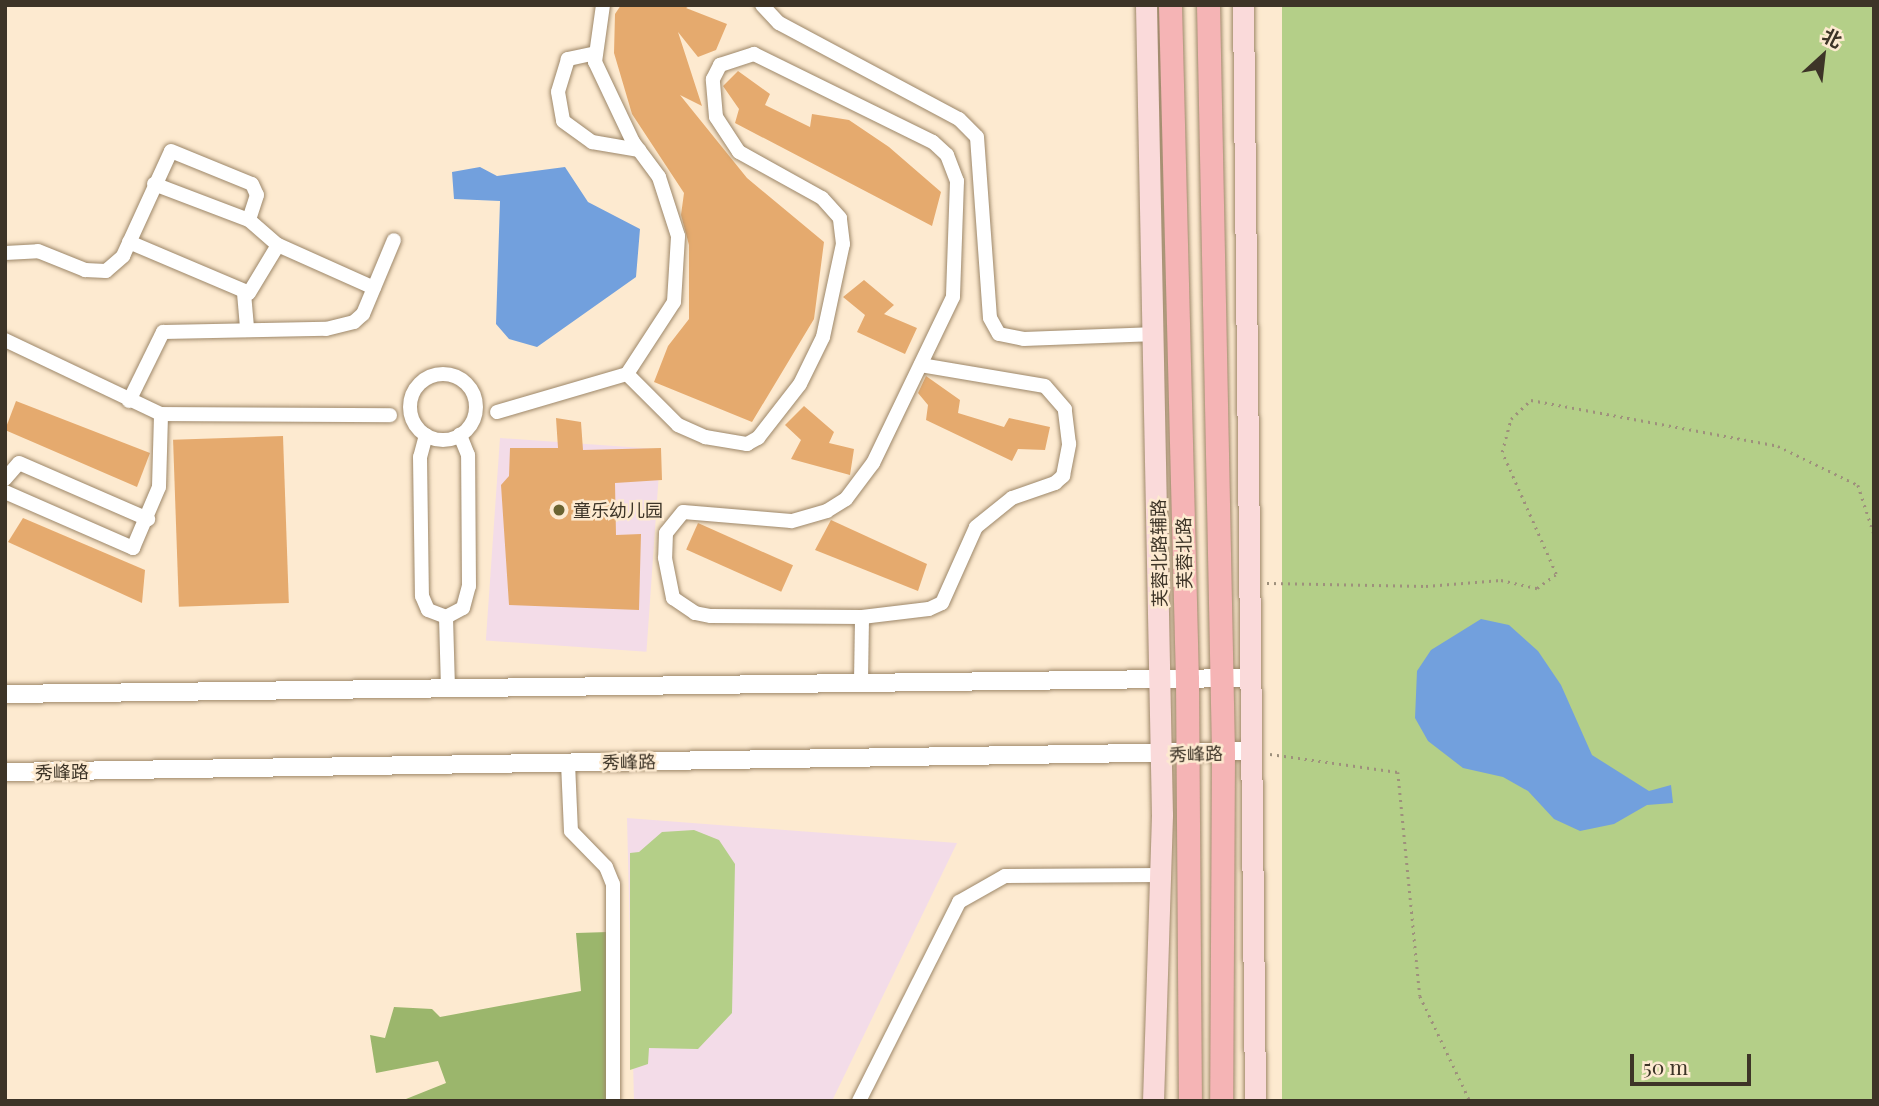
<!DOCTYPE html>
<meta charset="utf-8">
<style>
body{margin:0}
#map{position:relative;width:1879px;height:1106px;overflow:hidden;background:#fdead0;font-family:"Playfair Display","Noto Sans SC",serif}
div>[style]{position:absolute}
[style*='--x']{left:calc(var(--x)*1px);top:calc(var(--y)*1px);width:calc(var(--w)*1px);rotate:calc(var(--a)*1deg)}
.education>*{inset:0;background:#f3dce8;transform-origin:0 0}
.green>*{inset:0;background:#b4cf88;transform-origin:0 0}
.forest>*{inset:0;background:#9bb66c}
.water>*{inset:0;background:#72a0dd}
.building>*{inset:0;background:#e5aa6e;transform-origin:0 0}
.path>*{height:2.5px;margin-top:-1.25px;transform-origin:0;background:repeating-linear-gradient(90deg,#9e907c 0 2px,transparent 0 7px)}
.roads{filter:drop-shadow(0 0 2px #9d8769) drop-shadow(0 0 2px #9d8769)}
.minor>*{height:14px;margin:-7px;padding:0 7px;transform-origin:7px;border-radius:7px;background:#fff}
.minor>.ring{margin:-7px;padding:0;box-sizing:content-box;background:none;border:14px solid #fff;border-radius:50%}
.tertiary>*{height:18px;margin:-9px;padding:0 9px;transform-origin:9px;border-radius:9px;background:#fff}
.secondary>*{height:21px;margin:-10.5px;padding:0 10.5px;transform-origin:10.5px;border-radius:10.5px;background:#fadada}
.primary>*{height:23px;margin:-11.5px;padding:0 11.5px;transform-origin:11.5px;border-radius:11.5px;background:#f5b4b5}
.dots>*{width:19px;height:19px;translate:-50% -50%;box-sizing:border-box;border:4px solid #fdead0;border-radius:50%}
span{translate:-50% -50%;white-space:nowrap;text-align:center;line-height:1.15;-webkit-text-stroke:5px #fdead0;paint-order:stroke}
.poi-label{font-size:18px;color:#3d3427}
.left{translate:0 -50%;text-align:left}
.street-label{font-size:18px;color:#3d3427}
.frame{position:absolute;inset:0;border:7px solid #3d3427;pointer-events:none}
.north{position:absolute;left:1788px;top:21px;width:70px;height:70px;-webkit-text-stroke:5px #fdead0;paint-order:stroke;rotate:27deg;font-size:19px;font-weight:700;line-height:28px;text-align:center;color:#3d3427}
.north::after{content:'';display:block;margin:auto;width:24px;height:32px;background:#3d3427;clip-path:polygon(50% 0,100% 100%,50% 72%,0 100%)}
.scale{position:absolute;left:1630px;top:1054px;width:121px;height:32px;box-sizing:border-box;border:4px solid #3d3427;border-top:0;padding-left:9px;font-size:21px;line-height:24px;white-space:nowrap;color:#3d3427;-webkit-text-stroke:5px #fdead0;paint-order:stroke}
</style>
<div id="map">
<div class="education">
<div style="left:500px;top:438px;width:161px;height:203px;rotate:4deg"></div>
<div style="clip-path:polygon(627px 818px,957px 843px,832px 1101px,634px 1101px)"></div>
</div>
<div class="green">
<div style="left:1282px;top:5px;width:592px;height:1096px"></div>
<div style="clip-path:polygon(694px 830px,719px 840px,735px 864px,732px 1013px,698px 1049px,649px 1048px,648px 1064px,630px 1070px,630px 853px,639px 852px,662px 832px)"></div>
</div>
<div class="forest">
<div style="clip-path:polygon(608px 932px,620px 989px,613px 1101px,401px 1101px,446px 1083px,438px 1061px,376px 1073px,370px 1035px,385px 1038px,394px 1007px,432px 1009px,440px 1017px,581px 991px,576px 933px)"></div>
</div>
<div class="water">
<div style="clip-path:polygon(480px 167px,497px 176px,565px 167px,588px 202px,640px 229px,636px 277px,537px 347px,509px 339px,496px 324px,500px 201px,454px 199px,452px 172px)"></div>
<div style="clip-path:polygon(1481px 619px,1509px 625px,1538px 651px,1561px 685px,1592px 755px,1649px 791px,1671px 785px,1673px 803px,1647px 805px,1614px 824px,1580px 831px,1554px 819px,1528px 791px,1503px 777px,1463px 768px,1428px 741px,1415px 718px,1417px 671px,1431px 650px)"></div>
</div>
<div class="building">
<div style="clip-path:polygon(621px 5px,691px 5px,686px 8px,727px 24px,716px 50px,698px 57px,678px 32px,702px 106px,680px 95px,747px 178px,824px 242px,814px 319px,752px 422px,654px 382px,668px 346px,689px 319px,689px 245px,681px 215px,684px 193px,632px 114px,614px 53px,615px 14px)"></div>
<div style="clip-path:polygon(738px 71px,770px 94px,765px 105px,810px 127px,812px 114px,849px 120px,889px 147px,941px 192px,932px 226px,735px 123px,739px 109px,723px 86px)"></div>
<div style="clip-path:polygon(864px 280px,894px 305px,884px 314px,917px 328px,905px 354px,857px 332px,865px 315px,843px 297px)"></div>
<div style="clip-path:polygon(926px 376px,960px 400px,958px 413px,1004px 427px,1009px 418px,1050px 427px,1045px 450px,1018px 449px,1012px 461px,926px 420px,928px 405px,918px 393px)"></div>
<div style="clip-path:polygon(16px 401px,150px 453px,137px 487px,5px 430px)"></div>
<div style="clip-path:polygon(804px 406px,834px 432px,829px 443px,854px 449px,850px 475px,791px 459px,801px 440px,785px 425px)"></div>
<div style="clip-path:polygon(556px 418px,581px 422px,583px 450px,661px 448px,662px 480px,615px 483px,616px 535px,641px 534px,639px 610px,509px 605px,501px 485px,509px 476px,510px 448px,558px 448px)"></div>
<div style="left:283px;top:436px;width:167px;height:110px;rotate:88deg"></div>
<div style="clip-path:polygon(23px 518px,145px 570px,142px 603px,8px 542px)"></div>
<div style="clip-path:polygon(831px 520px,927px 564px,918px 591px,815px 550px)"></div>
<div style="left:698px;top:523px;width:104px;height:29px;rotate:24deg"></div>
</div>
<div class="path">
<div style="--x:1267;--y:583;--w:159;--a:1.1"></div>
<div style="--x:1426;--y:586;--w:75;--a:-4.6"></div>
<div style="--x:1501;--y:580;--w:37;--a:13"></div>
<div style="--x:1537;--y:588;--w:24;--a:-36"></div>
<div style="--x:1556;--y:574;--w:133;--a:-113.9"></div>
<div style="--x:1502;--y:452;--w:34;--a:-75"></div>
<div style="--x:1511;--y:419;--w:28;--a:-44"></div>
<div style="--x:1531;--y:400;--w:251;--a:10.5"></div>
<div style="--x:1778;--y:446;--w:89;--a:26"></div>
<div style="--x:1858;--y:485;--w:52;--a:71.9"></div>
<div style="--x:1270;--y:754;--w:129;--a:8"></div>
<div style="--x:1398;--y:772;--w:225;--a:84.4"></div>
<div style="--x:1420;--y:996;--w:116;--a:64.5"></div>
</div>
<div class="roads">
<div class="minor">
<div style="--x:762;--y:5;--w:25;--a:47"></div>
<div style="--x:779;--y:23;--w:204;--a:28.1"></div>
<div style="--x:959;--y:119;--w:25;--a:45"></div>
<div style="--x:977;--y:137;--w:181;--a:85.9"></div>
<div style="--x:990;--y:318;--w:18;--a:61"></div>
<div style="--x:999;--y:334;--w:25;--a:11"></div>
<div style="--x:1024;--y:339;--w:132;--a:-2.2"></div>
<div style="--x:596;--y:53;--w:29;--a:168"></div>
<div style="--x:568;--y:59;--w:34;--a:107"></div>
<div style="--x:558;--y:92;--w:29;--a:80"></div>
<div style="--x:563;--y:121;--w:36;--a:36"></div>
<div style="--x:592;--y:142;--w:48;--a:9.7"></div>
<div style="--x:154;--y:184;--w:102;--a:20.8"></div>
<div style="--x:249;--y:220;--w:38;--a:41"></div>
<div style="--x:278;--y:245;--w:105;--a:24.1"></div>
<div style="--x:129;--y:242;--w:130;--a:23"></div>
<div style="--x:249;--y:293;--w:56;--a:-58.9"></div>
<div style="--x:5;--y:253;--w:33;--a:-3"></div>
<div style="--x:38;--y:251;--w:51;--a:22"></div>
<div style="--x:85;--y:270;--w:21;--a:3"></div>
<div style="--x:106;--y:271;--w:23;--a:-41"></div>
<div style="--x:123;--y:256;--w:115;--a:-65.4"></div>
<div style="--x:171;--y:151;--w:87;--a:22.2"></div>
<div style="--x:252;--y:184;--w:12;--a:66"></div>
<div style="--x:257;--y:195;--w:26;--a:108"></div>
<div style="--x:244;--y:293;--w:37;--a:85"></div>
<div style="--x:5;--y:340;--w:173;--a:25.4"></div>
<div style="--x:161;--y:414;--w:229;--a:0.3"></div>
<div style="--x:627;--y:374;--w:72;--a:45"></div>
<div style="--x:678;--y:425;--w:30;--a:24"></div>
<div style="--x:705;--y:437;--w:43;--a:9.5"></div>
<div style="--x:747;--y:444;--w:13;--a:-29"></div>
<div style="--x:758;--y:438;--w:68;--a:-52.1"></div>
<div style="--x:800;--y:384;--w:52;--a:-63.9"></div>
<div style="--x:823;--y:337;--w:95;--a:-77.9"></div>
<div style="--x:843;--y:244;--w:26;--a:-97"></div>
<div style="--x:840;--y:218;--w:27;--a:-132"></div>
<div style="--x:822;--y:198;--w:95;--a:-151"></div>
<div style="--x:739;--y:152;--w:42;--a:-123.3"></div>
<div style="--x:716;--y:117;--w:38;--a:-95"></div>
<div style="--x:713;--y:79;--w:16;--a:-63"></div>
<div style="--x:720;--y:65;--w:36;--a:-18"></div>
<div style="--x:754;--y:54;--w:199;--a:26.2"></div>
<div style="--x:933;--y:142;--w:19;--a:43"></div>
<div style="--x:947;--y:155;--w:28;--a:69"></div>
<div style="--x:957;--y:181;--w:116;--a:92"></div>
<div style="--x:953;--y:297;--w:184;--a:115.7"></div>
<div style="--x:873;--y:463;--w:45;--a:126.9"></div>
<div style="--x:846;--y:499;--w:22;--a:148"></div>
<div style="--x:827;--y:511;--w:37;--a:164"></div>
<div style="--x:791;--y:521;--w:108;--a:-175.2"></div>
<div style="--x:683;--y:512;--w:27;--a:129"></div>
<div style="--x:666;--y:533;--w:25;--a:92"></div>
<div style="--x:665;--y:558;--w:41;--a:78.7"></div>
<div style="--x:673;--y:598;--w:27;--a:34"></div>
<div style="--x:695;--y:613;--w:16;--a:11"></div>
<div style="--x:711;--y:616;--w:151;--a:0.4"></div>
<div style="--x:862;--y:617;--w:67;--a:-6.8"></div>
<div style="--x:929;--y:609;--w:14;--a:-25"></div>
<div style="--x:942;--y:603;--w:83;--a:-65.9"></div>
<div style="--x:976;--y:527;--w:46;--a:-38.9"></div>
<div style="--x:1012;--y:498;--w:46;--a:-19.2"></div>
<div style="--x:1055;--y:483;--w:11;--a:-41"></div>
<div style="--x:1063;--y:476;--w:33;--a:-79"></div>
<div style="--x:1069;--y:444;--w:35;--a:-97"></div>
<div style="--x:1065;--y:409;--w:30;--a:-131"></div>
<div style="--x:1045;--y:386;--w:126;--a:-170.4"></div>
<div class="ring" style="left:410px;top:374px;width:52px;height:52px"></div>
<div style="--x:129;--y:401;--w:77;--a:-63.8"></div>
<div style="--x:163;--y:332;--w:163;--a:-1.1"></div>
<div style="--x:326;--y:329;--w:29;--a:-14"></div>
<div style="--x:354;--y:322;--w:12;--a:-42"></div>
<div style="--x:363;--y:314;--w:80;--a:-67.3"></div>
<div style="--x:497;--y:412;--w:135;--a:-16.3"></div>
<div style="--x:627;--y:374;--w:86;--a:-56.9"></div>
<div style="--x:674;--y:302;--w:66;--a:-86.5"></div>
<div style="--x:678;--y:236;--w:62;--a:-107.9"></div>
<div style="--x:659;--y:177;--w:44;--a:-126.6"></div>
<div style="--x:633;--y:142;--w:89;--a:-115.4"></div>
<div style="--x:595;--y:62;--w:58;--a:-82"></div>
<div style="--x:426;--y:435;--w:23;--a:105"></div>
<div style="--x:420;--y:457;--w:139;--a:89.2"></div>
<div style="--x:422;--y:596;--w:15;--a:67"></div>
<div style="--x:428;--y:610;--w:19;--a:21"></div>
<div style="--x:446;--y:617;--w:19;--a:-28"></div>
<div style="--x:463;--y:608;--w:23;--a:-75"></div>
<div style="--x:469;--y:586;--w:131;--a:-90.4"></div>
<div style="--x:468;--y:455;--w:22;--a:-112"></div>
<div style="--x:5;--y:479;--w:21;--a:-49"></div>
<div style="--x:19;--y:463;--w:141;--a:23.5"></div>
<div style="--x:5;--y:492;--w:140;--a:23.6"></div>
<div style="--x:133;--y:548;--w:66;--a:-66.9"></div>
<div style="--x:159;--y:487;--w:73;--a:-88.4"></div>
<div style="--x:446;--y:617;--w:70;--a:88.4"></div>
<div style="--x:861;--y:682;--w:65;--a:-89.1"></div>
<div style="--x:568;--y:763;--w:68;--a:87.5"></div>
<div style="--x:571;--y:831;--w:50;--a:45.8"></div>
<div style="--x:606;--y:867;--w:18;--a:68"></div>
<div style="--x:613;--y:884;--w:217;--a:90"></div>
<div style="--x:859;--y:1101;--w:223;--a:-63.3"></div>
<div style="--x:959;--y:902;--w:53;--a:-29.5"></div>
<div style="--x:1005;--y:876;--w:155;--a:-0.4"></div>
</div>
<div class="tertiary">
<div style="--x:5;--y:694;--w:1246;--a:-0.74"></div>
<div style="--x:5;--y:772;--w:1247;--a:-0.96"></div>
</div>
<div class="secondary">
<div style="--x:1146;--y:5;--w:810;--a:88.87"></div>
<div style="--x:1162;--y:815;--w:286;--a:91.8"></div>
<div style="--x:1243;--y:5;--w:1096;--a:89.37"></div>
</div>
<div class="primary">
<div style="--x:1170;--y:5;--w:674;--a:88.56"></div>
<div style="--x:1187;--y:679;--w:422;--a:89.6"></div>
<div style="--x:1208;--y:5;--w:748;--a:88.85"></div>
<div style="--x:1223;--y:753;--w:348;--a:90.3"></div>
</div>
</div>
<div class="dots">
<div style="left:559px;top:510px;background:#6b6431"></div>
</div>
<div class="poi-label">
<span class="left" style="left:573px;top:510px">童乐幼儿园</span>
</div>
<div class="street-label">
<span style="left:1159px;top:553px;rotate:-91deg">芙蓉北路辅路</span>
<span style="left:1184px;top:553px;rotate:-91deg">芙蓉北路</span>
<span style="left:1196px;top:754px;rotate:-2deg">秀峰路</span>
<span style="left:629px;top:762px;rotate:-1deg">秀峰路</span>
<span style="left:62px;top:772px;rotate:-1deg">秀峰路</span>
</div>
<div class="frame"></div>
<div class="north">北</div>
<div class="scale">50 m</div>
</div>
